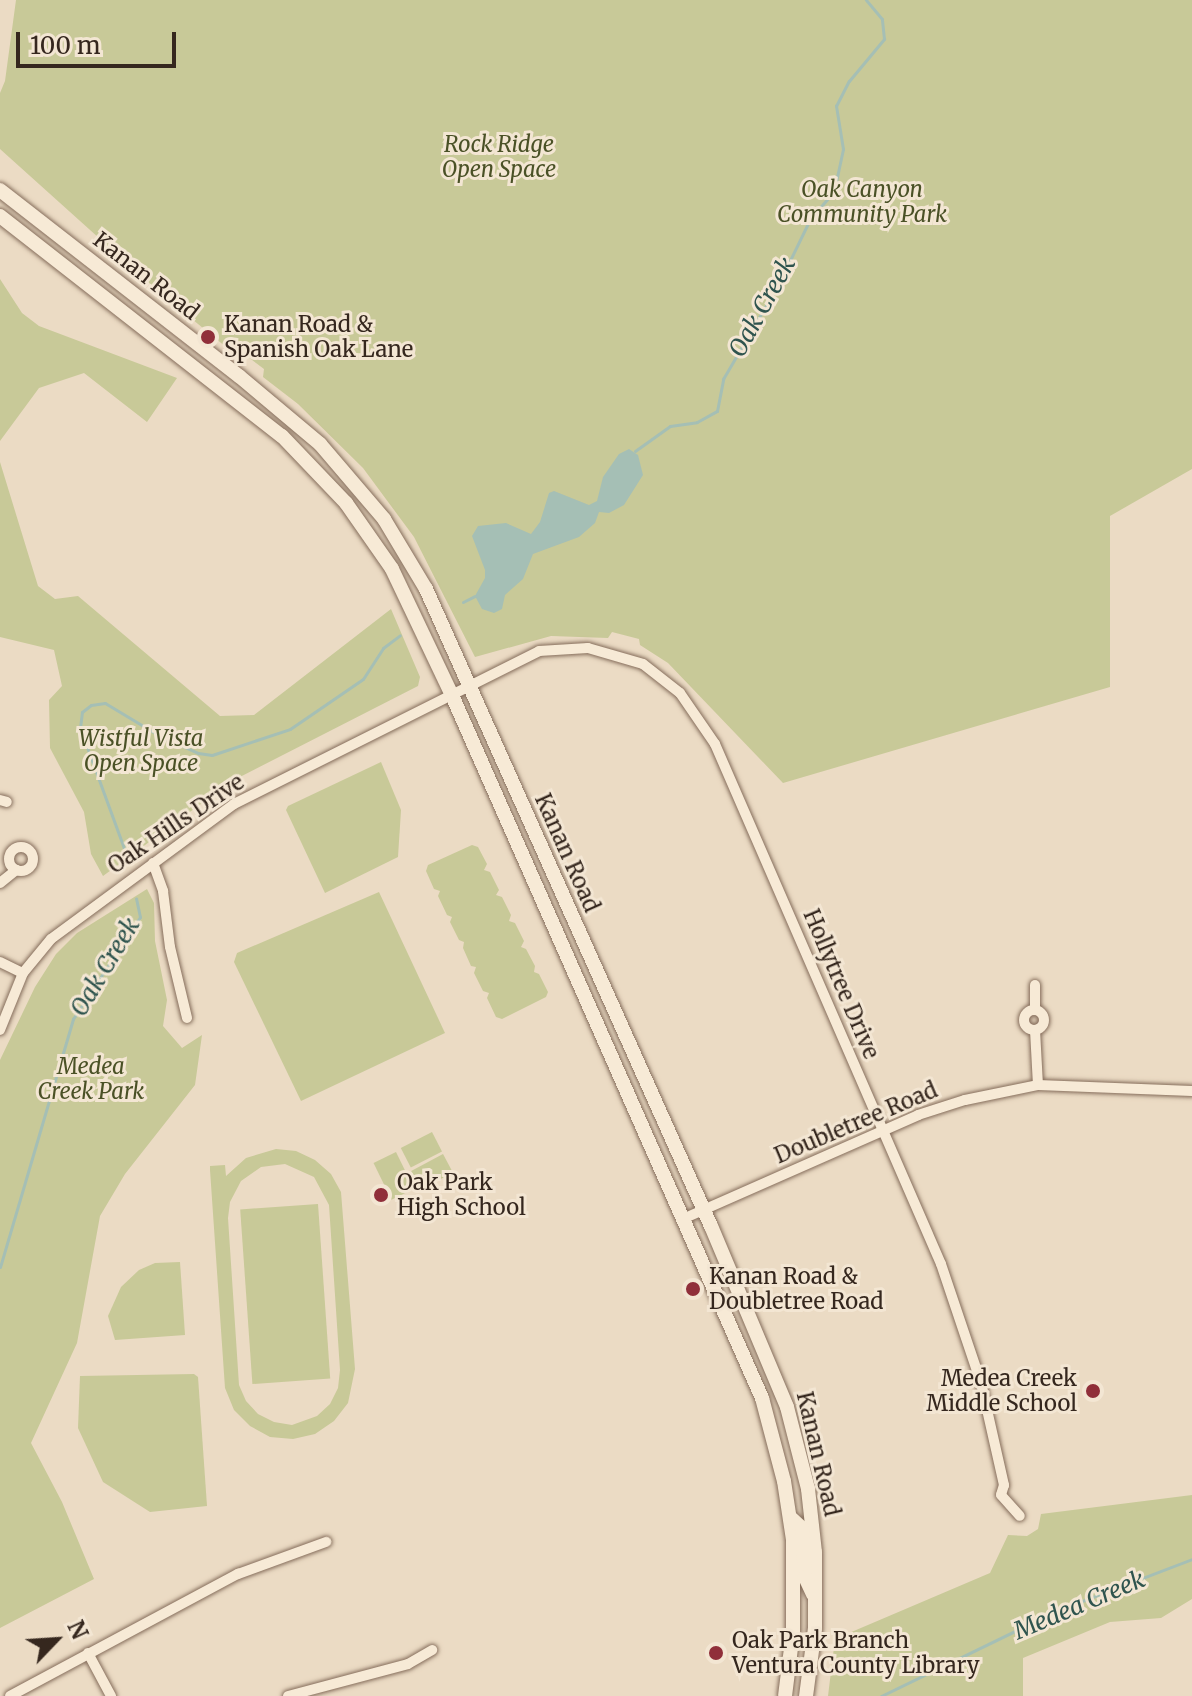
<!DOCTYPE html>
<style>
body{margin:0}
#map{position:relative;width:1192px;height:1696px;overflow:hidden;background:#ebdbc4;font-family:Merriweather,serif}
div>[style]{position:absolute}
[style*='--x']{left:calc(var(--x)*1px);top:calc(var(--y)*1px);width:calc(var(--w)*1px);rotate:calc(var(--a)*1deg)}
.green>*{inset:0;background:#c8c998;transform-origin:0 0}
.water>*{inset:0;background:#a5bfb5}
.stream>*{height:3px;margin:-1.5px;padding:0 1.5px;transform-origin:1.5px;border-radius:1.5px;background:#a5bfb5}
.roads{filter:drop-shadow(0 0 2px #856d5b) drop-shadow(0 0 2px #856d5b)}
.street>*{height:10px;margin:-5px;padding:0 5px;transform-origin:5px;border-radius:5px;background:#f7ead6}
.street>.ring{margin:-5px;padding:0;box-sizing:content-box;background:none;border:10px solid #f7ead6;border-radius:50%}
.secondary>*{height:14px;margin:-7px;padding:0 7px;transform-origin:7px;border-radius:7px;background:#f7ead6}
.dots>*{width:22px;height:22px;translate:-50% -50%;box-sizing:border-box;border:4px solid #f3e6d3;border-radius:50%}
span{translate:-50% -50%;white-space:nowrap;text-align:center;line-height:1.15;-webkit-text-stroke:6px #f3e6d3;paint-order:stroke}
.park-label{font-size:22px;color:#4a5126;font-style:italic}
.street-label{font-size:22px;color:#35271e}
.poi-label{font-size:22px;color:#35271e}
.left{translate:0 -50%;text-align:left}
.right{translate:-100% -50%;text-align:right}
.water-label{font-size:24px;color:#2f544e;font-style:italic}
.north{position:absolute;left:16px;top:1600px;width:80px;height:80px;-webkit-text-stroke:6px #f3e6d3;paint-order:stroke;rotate:65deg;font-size:22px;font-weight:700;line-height:32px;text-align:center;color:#35271e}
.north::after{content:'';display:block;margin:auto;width:28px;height:36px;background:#35271e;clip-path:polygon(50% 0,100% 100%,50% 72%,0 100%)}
.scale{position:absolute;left:16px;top:32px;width:160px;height:36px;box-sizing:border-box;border:4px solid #35271e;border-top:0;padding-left:10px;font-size:24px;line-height:28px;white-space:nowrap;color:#35271e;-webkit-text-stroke:6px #f3e6d3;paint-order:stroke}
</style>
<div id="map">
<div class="green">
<div style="clip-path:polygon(16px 0,1192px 0,1192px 469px,1110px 516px,1110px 687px,783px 783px,668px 663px,640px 645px,639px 639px,612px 632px,608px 638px,551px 636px,475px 657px,414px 537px,363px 468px,298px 404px,263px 377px,264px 369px,243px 353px,237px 356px,159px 292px,0 149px,0 93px,5px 81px)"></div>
<div style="clip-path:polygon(0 279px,22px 313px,39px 326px,177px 378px,147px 422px,84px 373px,39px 388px,0 441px)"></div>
<div style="clip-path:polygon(0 462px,38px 586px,55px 599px,78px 596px,220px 716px,254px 715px,391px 609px,420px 677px,418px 686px,232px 781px,103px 876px,91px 854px,84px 812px,50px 748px,49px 700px,62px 686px,54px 650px,0 637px)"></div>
<div style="clip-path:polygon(381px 762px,401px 810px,398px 857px,325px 893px,286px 810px,288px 806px)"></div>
<div style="clip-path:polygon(472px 845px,478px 847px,487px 864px,484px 870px,490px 872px,499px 890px,496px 895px,502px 897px,511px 915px,509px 921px,515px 923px,524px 941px,521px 947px,526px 949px,535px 966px,534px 972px,539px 974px,548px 992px,546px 997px,502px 1019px,496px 1017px,487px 998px,489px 993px,483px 991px,474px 973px,476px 967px,471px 966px,463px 948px,464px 942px,459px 940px,450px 922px,452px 917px,447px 915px,438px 896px,440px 891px,434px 889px,426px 871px,428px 865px)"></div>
<div style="clip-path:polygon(147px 889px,154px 903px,155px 941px,167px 1000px,163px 1026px,182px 1048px,202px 1035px,195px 1085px,125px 1174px,100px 1216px,77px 1343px,31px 1443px,62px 1502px,94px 1579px,0 1628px,0 1060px,35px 987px,56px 954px,77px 933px)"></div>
<div style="clip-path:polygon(379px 892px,445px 1033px,301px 1101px,234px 962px,237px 953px)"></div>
<div style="left:432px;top:1132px;width:22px;height:35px;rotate:63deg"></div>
<div style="clip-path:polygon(evenodd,276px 1149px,296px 1151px,315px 1160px,331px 1174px,341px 1192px,355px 1369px,348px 1403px,334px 1421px,315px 1434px,293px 1439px,270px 1437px,250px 1426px,234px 1410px,225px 1388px,210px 1170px,210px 1166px,225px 1165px,226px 1176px,246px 1158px,276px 1149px,285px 1164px,314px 1177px,329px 1205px,340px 1370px,338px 1388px,330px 1404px,317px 1416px,292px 1425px,274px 1422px,258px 1414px,246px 1401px,239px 1385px,228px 1218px,230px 1202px,241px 1181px,261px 1167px,285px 1164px)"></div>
<div style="left:396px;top:1152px;width:41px;height:25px;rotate:64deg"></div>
<div style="left:443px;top:1154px;width:21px;height:36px;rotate:62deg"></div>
<div style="left:318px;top:1204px;width:175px;height:78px;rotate:86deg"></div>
<div style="clip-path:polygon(180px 1262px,185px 1335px,115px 1340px,108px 1316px,121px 1287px,139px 1270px,155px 1263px)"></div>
<div style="clip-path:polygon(194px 1374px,198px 1377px,207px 1506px,150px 1512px,103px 1482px,78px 1428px,80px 1376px)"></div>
<div style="clip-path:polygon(1192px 1495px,1192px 1599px,1161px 1618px,1110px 1622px,1023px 1658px,1023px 1696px,828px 1696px,835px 1639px,990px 1573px,1008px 1535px,1027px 1536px,1038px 1529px,1041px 1514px)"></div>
</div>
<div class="water">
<div style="clip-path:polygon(629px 449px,638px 455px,643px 475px,624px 505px,609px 513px,599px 512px,595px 523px,579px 537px,533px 554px,523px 579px,505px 595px,502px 609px,494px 613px,482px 609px,475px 596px,485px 578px,485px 570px,472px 536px,478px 526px,506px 523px,531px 534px,540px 522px,549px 493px,554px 491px,589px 505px,597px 501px,603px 477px,619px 454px)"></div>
</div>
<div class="stream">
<div style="--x:635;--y:451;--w:43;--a:-35.5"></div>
<div style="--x:670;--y:426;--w:27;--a:-8"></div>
<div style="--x:697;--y:422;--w:23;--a:-29"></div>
<div style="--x:717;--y:411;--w:33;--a:-79"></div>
<div style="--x:723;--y:379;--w:109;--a:-59.7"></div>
<div style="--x:778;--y:285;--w:73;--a:-64.1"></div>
<div style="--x:810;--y:219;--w:37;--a:-49"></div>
<div style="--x:834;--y:191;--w:43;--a:-77.9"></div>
<div style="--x:843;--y:149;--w:44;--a:-99.2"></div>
<div style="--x:836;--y:106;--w:28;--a:-63"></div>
<div style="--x:849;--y:81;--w:55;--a:-50.2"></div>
<div style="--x:884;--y:39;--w:20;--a:-96"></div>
<div style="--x:882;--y:19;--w:25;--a:-130"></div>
<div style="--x:463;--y:602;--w:13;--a:-27"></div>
<div style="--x:125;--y:851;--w:131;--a:-110.1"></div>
<div style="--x:80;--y:728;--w:16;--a:-83"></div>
<div style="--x:82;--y:712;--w:11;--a:-38"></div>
<div style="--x:91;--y:705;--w:14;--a:-8"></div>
<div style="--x:105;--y:703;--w:64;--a:31"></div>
<div style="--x:160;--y:736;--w:42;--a:24.1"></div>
<div style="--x:198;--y:753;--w:14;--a:8"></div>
<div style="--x:212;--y:755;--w:82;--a:-18.4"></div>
<div style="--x:290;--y:729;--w:88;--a:-34.4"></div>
<div style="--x:363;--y:679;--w:37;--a:-57"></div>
<div style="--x:383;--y:648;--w:21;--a:-37"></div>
<div style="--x:0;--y:1267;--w:259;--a:-73.6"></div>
<div style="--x:73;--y:1019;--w:122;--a:-56.7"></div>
<div style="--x:140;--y:917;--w:19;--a:-102"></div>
<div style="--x:881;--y:1696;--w:195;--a:-25.9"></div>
<div style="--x:1056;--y:1611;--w:146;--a:-20.9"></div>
</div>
<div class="roads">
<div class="street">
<div style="--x:0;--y:800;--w:7;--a:16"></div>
<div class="ring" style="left:9px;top:847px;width:14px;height:14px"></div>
<div style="--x:153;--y:863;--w:30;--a:70"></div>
<div style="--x:163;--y:891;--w:56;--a:82.9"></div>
<div style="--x:170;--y:947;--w:73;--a:76.5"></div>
<div style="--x:0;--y:883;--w:21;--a:-39"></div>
<div style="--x:0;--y:962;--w:25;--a:26"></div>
<div style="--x:1035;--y:985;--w:25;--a:90"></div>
<div class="ring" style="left:1024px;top:1010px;width:10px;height:10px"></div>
<div style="--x:0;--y:1030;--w:61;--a:-68"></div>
<div style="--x:23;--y:973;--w:44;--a:-50.5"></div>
<div style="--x:51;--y:939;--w:227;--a:-36.4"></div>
<div style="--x:234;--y:804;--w:341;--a:-26.6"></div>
<div style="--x:539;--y:651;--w:49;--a:-3.5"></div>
<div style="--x:588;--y:648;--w:57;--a:16.2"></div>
<div style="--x:643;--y:664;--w:47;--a:38.1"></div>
<div style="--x:680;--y:693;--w:62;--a:55.5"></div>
<div style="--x:715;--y:744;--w:567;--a:66.51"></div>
<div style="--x:941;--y:1264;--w:126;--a:71.4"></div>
<div style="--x:981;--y:1383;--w:105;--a:77.3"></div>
<div style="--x:1004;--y:1485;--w:10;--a:107"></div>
<div style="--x:1001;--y:1495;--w:28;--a:48"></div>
<div style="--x:1035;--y:1030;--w:55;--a:86.9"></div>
<div style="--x:685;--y:1218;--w:255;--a:-23.8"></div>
<div style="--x:918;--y:1115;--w:49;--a:-17.7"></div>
<div style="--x:965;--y:1100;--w:75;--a:-11.6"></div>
<div style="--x:1038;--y:1085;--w:154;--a:2.2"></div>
<div style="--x:88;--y:1653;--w:49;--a:61.9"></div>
<div style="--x:10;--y:1696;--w:259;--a:-28.2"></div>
<div style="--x:238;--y:1574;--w:94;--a:-20"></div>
<div style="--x:288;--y:1696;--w:124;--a:-14.9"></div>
<div style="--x:408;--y:1664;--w:28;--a:-30"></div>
</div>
<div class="secondary">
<div style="--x:0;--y:190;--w:303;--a:37.9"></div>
<div style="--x:239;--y:376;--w:106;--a:40"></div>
<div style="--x:320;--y:444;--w:99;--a:49.5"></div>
<div style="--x:384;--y:519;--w:82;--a:59"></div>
<div style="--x:426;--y:589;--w:698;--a:65.9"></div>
<div style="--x:711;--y:1226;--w:196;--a:67.2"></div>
<div style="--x:787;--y:1407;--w:85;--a:75.6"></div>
<div style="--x:808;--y:1489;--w:63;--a:83.7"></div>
<div style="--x:815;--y:1552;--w:76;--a:90"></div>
<div style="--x:815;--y:1628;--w:69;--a:97.5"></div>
<div style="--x:0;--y:216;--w:358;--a:38"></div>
<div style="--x:282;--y:436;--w:93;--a:46.3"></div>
<div style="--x:346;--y:503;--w:80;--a:55.1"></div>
<div style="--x:392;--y:569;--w:137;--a:64.6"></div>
<div style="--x:451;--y:693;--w:771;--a:66.2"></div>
<div style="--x:762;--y:1398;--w:86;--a:75.2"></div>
<div style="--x:784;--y:1481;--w:60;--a:81.3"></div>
<div style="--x:793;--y:1540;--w:92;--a:90"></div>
<div style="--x:793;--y:1632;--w:64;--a:97.1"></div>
<div style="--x:790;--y:1517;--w:16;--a:43"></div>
<div style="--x:802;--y:1528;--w:49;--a:86.5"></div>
<div style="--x:805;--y:1577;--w:19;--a:65"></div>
</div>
</div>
<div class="dots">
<div style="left:208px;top:337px;background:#902f3a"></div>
<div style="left:381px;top:1195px;background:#902f3a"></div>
<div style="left:693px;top:1289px;background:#902f3a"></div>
<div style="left:1093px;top:1391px;background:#902f3a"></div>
<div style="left:716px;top:1653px;background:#902f3a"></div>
</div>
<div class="park-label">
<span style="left:499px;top:157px">Rock Ridge<br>Open Space</span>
<span style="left:862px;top:202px">Oak Canyon<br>Community Park</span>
<span style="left:141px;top:751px">Wistful Vista<br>Open Space</span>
<span style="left:91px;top:1079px">Medea<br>Creek Park</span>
</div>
<div class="street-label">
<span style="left:146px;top:276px;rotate:38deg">Kanan Road</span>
<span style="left:176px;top:824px;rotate:-34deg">Oak Hills Drive</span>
<span style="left:567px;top:853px;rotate:66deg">Kanan Road</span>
<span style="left:841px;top:984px;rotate:67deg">Hollytree Drive</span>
<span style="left:856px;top:1123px;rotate:-23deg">Doubletree Road</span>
<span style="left:818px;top:1454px;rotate:77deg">Kanan Road</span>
</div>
<div class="poi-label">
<span class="left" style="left:224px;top:337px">Kanan Road &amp;<br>Spanish Oak Lane</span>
<span class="left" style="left:397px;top:1195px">Oak Park<br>High School</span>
<span class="left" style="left:709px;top:1289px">Kanan Road &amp;<br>Doubletree Road</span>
<span class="right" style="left:1077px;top:1391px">Medea Creek<br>Middle School</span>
<span class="left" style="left:732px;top:1653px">Oak Park Branch<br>Ventura County Library</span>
</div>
<div class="water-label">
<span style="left:762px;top:307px;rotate:-61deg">Oak Creek</span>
<span style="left:105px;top:967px;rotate:-59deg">Oak Creek</span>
<span style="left:1079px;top:1605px;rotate:-23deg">Medea Creek</span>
</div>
<div class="north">N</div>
<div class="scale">100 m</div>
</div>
